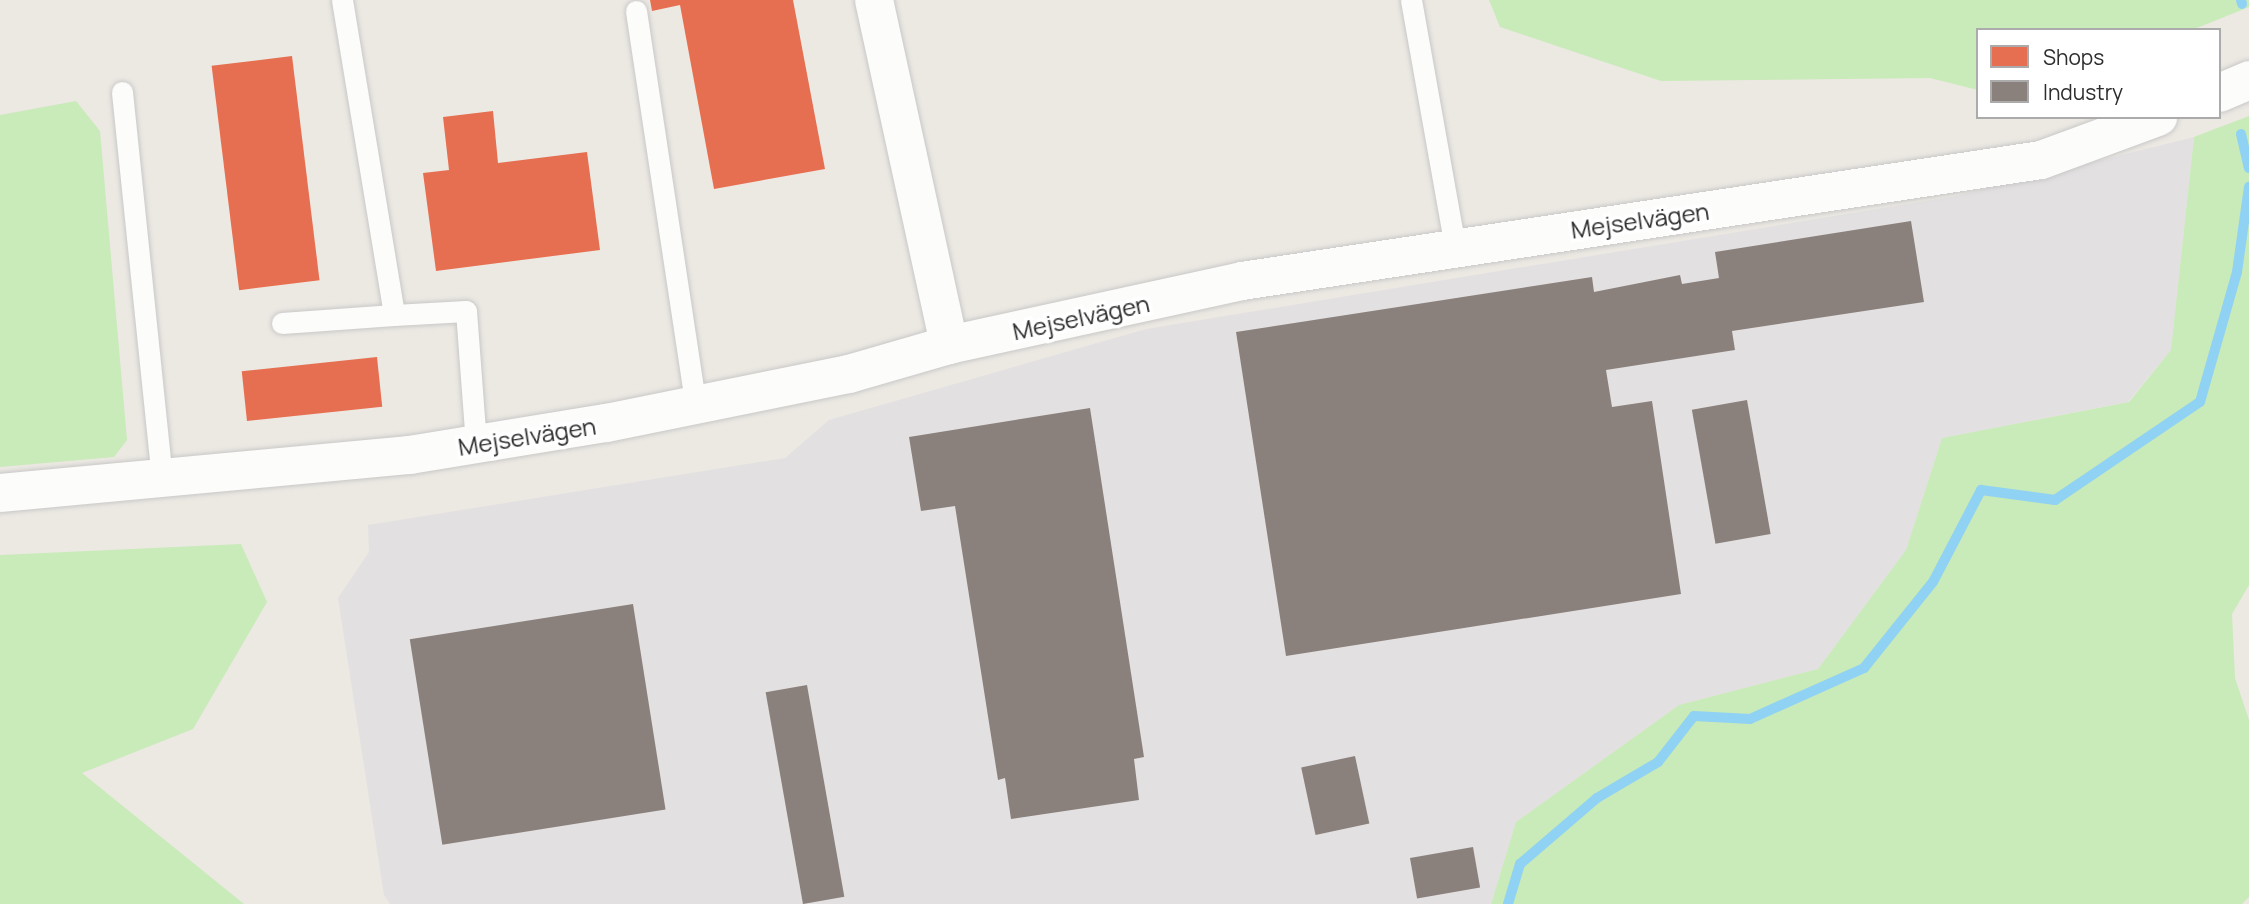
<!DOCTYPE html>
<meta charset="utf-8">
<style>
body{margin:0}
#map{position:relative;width:2249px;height:904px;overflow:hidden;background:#ece9e3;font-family:Manrope,sans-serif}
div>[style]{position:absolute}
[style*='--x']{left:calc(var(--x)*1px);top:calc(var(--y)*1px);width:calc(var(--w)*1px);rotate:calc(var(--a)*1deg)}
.industrial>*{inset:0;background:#e3e0e2}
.green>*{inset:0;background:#c9eab9}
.shops>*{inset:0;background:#e76f51;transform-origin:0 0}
.industry>*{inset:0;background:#8a817c;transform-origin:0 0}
.stream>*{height:10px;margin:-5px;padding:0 5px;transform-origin:5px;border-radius:5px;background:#90d2f3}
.roads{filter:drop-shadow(0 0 2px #c9c8c8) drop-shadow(0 0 2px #c9c8c8)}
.service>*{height:21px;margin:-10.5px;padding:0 10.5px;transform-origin:10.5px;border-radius:10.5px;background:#fcfcfb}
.minor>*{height:38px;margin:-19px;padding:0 19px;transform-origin:19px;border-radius:19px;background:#fcfcfb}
span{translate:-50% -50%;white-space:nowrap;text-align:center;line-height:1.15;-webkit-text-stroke:7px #fff;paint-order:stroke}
.street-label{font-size:24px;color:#2d2d2d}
.legend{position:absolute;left:1976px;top:28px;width:245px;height:91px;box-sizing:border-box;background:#fff;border:2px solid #ababab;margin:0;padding:9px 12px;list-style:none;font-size:21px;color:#2d2d2d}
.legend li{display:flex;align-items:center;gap:14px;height:35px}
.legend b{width:35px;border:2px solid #ababab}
</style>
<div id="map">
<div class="industrial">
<div style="clip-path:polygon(2194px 137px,2171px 350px,2128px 402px,1942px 438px,1906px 550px,1818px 669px,1679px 705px,1516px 822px,1491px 904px,390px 904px,384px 895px,338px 598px,369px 552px,368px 525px,785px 458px,829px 420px,1146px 329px,1956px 196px)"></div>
</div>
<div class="green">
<div style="clip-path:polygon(1489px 0,2249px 0,2249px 7px,2192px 30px,1978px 30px,1978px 90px,1930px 78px,1661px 81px,1500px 27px)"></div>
<div style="clip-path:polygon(76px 101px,100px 131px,127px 440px,114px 457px,0 467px,0 115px)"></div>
<div style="clip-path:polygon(2249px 116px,2249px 585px,2232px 614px,2235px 678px,2249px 720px,2249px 897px,2242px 904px,1491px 904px,1516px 822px,1679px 705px,1818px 669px,1906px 550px,1942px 438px,2129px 402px,2171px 350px,2194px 137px)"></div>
<div style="clip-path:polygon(241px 544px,267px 602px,193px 729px,82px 773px,244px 904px,0 904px,0 555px)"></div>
</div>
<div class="shops">
<div style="clip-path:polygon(650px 0,793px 0,825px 169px,714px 189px,680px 5px,652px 11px)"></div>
<div style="left:292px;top:56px;width:226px;height:81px;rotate:83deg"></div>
<div style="clip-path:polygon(493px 111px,498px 163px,587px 152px,600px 250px,436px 271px,423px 173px,449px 170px,443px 117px)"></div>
<div style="left:377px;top:357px;width:50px;height:136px;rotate:84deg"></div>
</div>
<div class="industry">
<div style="clip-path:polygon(1911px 221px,1924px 302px,1732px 331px,1735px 350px,1606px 370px,1612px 407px,1652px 401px,1681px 594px,1286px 656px,1236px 332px,1592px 277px,1594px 292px,1680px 275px,1682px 284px,1719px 278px,1715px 252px)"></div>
<div style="left:1747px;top:400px;width:136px;height:56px;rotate:80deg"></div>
<div style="clip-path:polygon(1090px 408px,1144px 757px,1134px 759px,1139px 800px,1011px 819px,1005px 778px,998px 780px,955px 506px,921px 511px,909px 437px)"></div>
<div style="left:633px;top:604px;width:208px;height:226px;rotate:81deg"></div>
<div style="left:807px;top:685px;width:215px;height:42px;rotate:80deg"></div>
<div style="left:1355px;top:756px;width:69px;height:55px;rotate:78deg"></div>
<div style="left:1473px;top:847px;width:41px;height:64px;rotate:80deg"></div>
</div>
<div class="stream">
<div style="--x:2241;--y:0;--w:4;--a:76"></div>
<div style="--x:2241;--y:134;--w:35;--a:77"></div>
<div style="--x:1508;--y:904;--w:42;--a:-73.3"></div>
<div style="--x:1520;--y:864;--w:101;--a:-40.6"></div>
<div style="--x:1597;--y:798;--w:71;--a:-30.5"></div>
<div style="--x:1658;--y:762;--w:58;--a:-52"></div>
<div style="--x:1694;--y:716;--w:56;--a:3.1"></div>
<div style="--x:1750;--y:719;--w:125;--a:-24.1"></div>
<div style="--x:1864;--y:668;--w:110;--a:-51.3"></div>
<div style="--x:1933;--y:582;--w:104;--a:-62.4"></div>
<div style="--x:1981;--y:490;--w:75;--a:7.7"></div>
<div style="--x:2055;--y:500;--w:175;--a:-34.1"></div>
<div style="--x:2200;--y:402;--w:135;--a:-74.1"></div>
<div style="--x:2237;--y:272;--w:86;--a:-82"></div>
</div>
<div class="roads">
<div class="service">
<div style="--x:342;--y:0;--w:319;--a:80.6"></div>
<div style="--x:394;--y:315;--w:72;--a:-3.2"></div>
<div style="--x:466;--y:311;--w:134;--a:85.7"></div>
<div style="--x:1411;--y:0;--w:251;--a:79.9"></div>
<div style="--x:636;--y:11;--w:401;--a:81.4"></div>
<div style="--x:122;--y:92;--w:387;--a:84.1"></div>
<div style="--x:282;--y:323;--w:112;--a:-4.1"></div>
</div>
<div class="minor">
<div style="--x:874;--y:0;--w:353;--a:77.7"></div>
<div style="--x:2219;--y:93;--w:33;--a:-23"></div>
<div style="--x:0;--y:493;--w:412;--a:-5.3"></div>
<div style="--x:410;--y:455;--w:199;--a:-9.3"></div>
<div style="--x:606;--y:423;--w:248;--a:-11.4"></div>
<div style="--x:849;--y:374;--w:104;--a:-16.2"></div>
<div style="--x:949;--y:345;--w:300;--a:-12.3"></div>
<div style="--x:1242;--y:281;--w:808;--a:-8.61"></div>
<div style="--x:2041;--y:160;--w:125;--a:-20.2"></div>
</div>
</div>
<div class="street-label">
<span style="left:1640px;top:220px;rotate:-8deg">Mejselvägen</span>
<span style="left:1081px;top:317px;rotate:-12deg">Mejselvägen</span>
<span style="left:527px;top:436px;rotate:-9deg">Mejselvägen</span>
</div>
<ul class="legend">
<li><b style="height:19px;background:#e76f51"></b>Shops</li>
<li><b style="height:19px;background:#8a817c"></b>Industry</li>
</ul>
</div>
